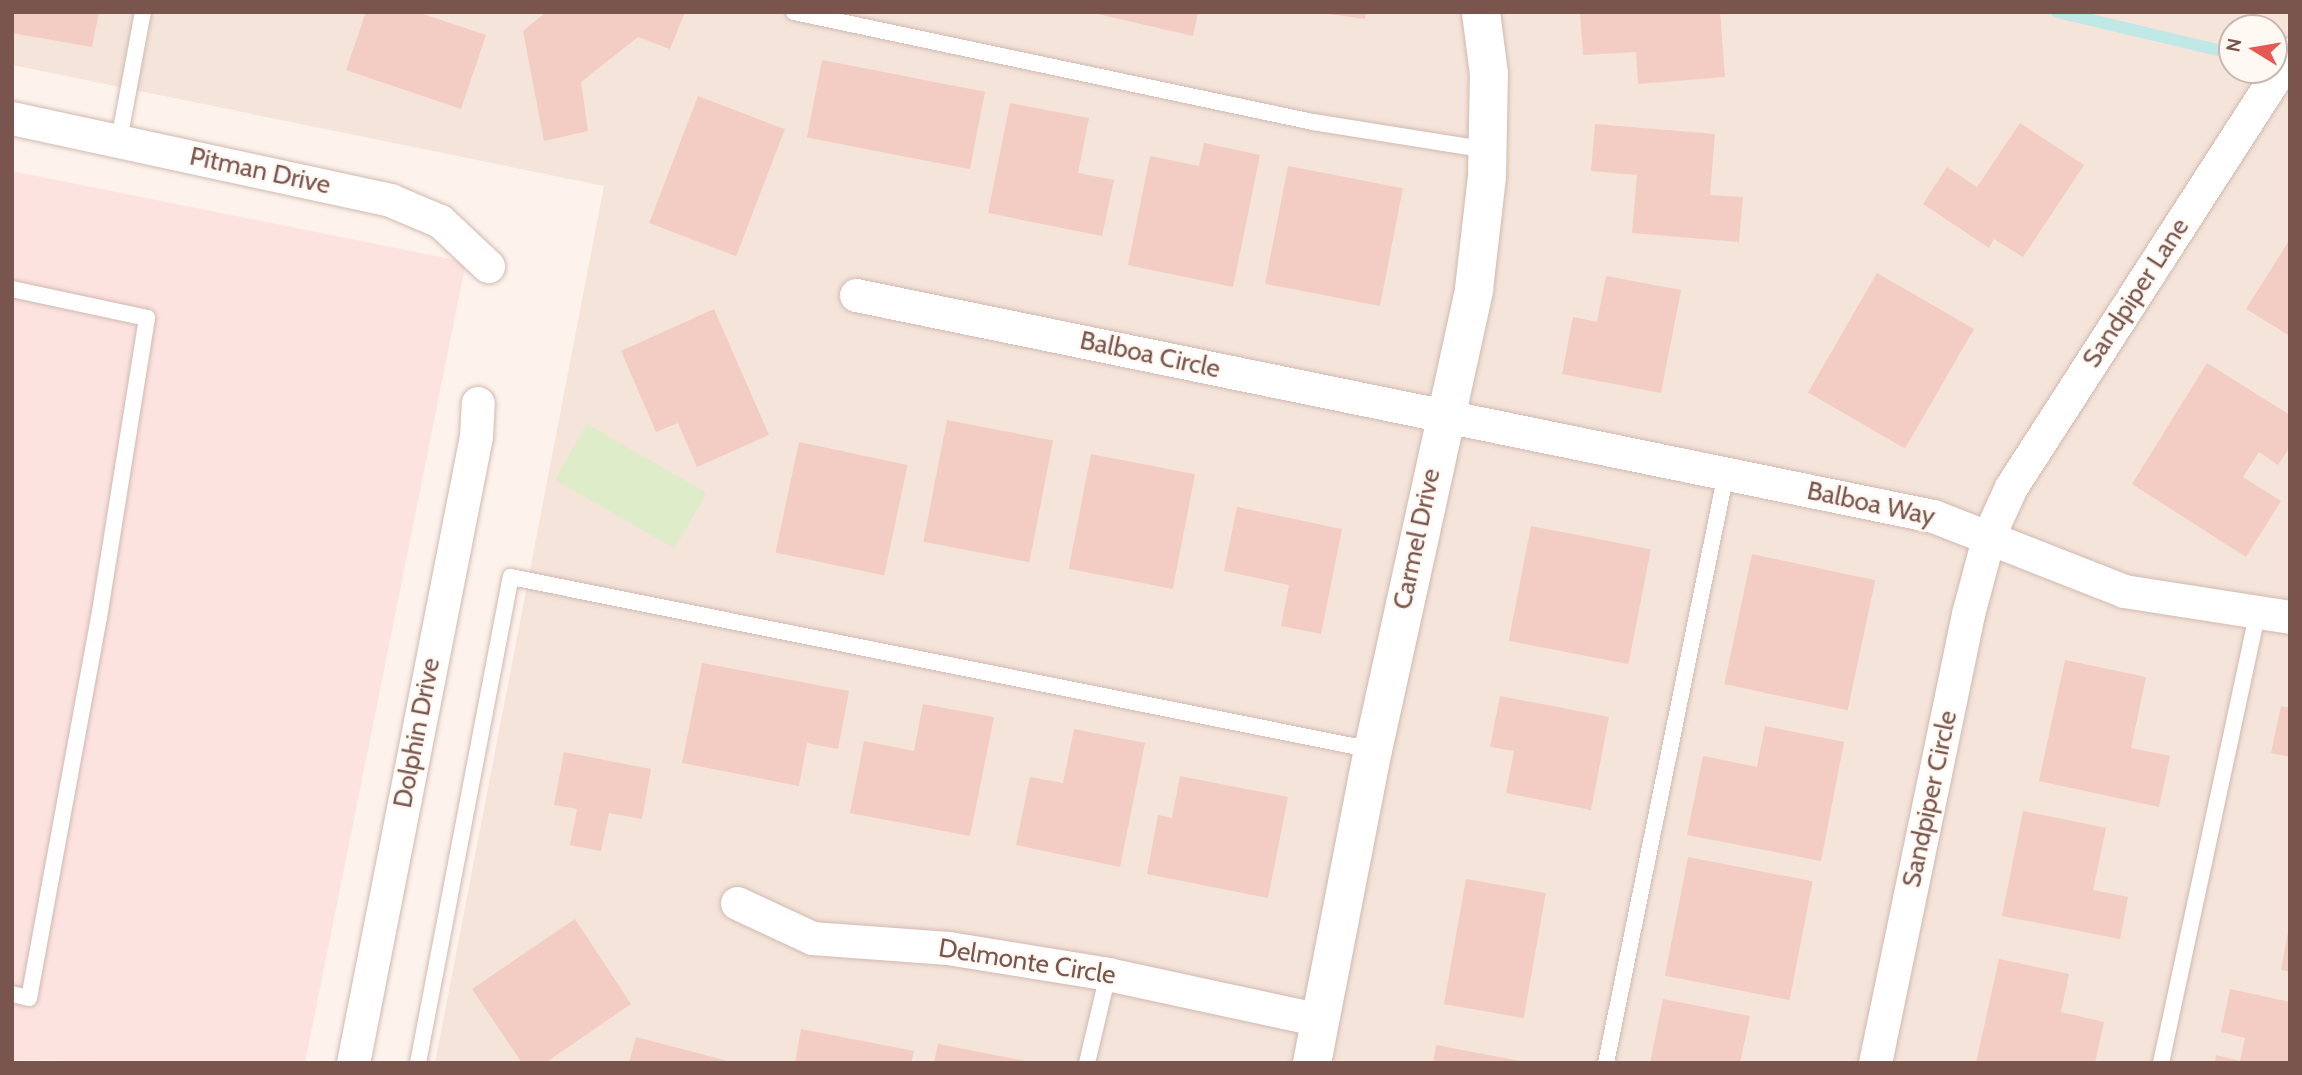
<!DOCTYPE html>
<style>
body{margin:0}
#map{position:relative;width:2302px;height:1075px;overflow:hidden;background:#fdf3ec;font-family:Cabin,sans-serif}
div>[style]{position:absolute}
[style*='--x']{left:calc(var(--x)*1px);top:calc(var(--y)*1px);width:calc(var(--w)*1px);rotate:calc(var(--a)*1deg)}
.residential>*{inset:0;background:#f5e4da}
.commercial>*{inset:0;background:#fde3e0}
.green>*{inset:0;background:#deecc9;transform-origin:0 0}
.stream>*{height:12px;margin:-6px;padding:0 6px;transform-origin:6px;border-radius:6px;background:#bfe8e6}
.building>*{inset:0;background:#f3cdc3;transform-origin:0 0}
.roads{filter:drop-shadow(0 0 2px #d1b9b0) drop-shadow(0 0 2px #d1b9b0)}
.lane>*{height:16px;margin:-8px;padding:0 8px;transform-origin:8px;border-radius:8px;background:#fff}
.street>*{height:33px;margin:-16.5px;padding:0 16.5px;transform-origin:16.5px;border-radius:16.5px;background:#fff}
.secondary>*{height:38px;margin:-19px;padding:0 19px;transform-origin:19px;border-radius:19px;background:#fff}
span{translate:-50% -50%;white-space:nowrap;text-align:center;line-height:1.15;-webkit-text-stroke:5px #fff8f3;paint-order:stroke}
.street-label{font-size:26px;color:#7a554d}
.frame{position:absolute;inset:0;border:14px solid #7a554d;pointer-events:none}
.north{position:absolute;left:2218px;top:14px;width:70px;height:70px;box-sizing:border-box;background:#fff8f3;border:2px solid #cab7b1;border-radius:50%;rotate:281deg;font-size:19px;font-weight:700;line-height:28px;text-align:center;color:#7a554d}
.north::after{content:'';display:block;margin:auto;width:24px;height:32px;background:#e65852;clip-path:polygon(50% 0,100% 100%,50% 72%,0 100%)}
</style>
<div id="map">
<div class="residential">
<div style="clip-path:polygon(evenodd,12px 12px,2290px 12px,2290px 1063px,435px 1063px,604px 186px,12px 65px,12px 12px,2232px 28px,2274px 28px,2274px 70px,2232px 70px,2232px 28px)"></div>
</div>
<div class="commercial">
<div style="clip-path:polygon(12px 171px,466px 262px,305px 1063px,12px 1060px)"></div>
</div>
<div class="green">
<div style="left:587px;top:424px;width:138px;height:64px;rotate:30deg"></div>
</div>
<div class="stream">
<div style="--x:2057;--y:12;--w:174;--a:13.3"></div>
</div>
<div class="building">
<div style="clip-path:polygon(12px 12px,99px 12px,92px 47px,12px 33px)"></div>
<div style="clip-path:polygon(366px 12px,417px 12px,486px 35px,461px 109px,346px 70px)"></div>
<div style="clip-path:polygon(546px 12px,685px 12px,670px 49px,638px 37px,581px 82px,588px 131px,544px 141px,523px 31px)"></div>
<div style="clip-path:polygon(1089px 12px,1198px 12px,1193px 36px)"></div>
<div style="clip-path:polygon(1315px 12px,1366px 12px,1365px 19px)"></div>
<div style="clip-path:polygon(1580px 12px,1720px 12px,1725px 77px,1638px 84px,1636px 52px,1583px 55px)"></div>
<div style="left:822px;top:60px;width:166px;height:79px;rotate:11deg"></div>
<div style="left:698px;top:96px;width:93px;height:136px;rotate:21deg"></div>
<div style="clip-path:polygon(1010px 103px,1089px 118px,1078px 173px,1114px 180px,1102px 236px,988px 213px)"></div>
<div style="clip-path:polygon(2020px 123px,2084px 165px,2023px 257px,1994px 239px,1989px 248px,1923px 204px,1947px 167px,1977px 187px)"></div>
<div style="clip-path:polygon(1595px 124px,1715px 134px,1710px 195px,1743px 197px,1739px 242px,1632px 233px,1637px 175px,1591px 171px)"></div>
<div style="clip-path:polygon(1204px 143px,1260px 155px,1233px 287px,1128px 265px,1150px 156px,1199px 166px)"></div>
<div style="left:1288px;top:166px;width:117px;height:120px;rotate:11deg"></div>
<div style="clip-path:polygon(2290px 239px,2290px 336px,2246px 309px)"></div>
<div style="left:1877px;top:273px;width:112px;height:138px;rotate:30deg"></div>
<div style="clip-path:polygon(1606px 276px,1681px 290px,1661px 393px,1562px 374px,1573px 317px,1597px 322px)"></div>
<div style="clip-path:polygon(714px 309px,769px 435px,697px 467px,678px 423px,656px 432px,621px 351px)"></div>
<div style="clip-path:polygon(2207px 363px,2290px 415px,2290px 447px,2278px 465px,2259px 452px,2243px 477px,2281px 501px,2246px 557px,2132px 484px)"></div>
<div style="left:947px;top:420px;width:108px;height:124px;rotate:11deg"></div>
<div style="left:799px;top:442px;width:111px;height:113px;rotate:12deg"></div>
<div style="left:1091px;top:454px;width:106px;height:117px;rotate:11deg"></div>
<div style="clip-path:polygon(1237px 507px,1342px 529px,1321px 634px,1281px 626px,1289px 585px,1224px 571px)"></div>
<div style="left:1531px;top:526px;width:122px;height:117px;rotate:11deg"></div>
<div style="left:1752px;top:554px;width:126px;height:133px;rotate:12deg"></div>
<div style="clip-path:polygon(2065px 660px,2146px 677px,2131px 748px,2170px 756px,2159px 807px,2039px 781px)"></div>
<div style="clip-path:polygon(702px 663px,849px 691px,838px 749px,807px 743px,799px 786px,682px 763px)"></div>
<div style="clip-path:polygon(1500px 696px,1609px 717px,1591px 810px,1506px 793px,1514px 751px,1490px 747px)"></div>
<div style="clip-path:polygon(923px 704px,994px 717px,970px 836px,850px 813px,864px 741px,914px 751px)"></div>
<div style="clip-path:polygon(2281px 706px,2290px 708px,2290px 757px,2271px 753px)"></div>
<div style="clip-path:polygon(1765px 726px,1844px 742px,1821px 861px,1687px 835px,1703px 756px,1757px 767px)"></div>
<div style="clip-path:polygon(1074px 729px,1145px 743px,1120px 867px,1016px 845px,1030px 777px,1063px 783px)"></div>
<div style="clip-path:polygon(564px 752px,651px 769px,642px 819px,609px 813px,601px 851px,570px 845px,577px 809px,554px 805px)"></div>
<div style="clip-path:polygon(1180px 776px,1288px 797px,1268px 898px,1147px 874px,1158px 815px,1172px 818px)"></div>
<div style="clip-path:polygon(2023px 811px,2106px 828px,2093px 890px,2128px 897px,2120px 939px,2002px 916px)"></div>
<div style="left:1688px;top:857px;width:127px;height:121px;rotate:11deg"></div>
<div style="left:1466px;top:879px;width:81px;height:127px;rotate:10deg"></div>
<div style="clip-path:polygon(575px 919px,631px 1004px,545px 1063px,522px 1063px,472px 989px)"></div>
<div style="clip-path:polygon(2288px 932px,2290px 932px,2290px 972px,2281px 970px)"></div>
<div style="clip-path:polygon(1999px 959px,2069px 974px,2061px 1012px,2104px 1022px,2095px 1063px,1976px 1063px)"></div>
<div style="clip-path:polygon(2230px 989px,2290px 1002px,2290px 1063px,2215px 1063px,2216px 1055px,2240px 1061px,2245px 1038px,2221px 1032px)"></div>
<div style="clip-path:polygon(1663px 999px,1750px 1016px,1740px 1063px,1650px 1063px)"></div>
<div style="clip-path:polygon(801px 1029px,914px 1051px,911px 1063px,795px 1063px)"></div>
<div style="clip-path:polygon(636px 1037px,732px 1062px,731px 1063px,629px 1063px)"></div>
<div style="clip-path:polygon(938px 1044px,1026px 1061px,1026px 1063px,934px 1063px)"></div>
<div style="clip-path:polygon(1436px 1045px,1520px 1061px,1520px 1063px,1433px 1063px)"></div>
</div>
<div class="roads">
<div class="lane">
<div style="--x:794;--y:12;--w:531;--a:11.97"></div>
<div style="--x:1313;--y:122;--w:177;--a:9.1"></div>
<div style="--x:119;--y:140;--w:130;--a:-79.4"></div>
<div style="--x:12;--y:289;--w:138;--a:12.1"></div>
<div style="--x:147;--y:318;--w:303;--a:99.1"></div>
<div style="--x:99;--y:617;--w:387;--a:100.4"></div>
<div style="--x:29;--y:998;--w:17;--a:-167"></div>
<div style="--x:418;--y:1063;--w:495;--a:-79.2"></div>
<div style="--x:511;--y:577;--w:879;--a:11.35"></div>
<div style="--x:1087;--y:1063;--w:91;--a:-76.7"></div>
<div style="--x:1606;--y:1063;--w:602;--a:-78.5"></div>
<div style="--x:2161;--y:1063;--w:461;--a:-77.9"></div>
</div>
<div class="street">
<div style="--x:12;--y:118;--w:387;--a:12.2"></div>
<div style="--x:390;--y:200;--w:54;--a:22.8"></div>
<div style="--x:440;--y:221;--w:66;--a:43.2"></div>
<div style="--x:856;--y:295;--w:1099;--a:11.6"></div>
<div style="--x:1933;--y:516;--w:205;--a:21.4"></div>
<div style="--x:2124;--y:591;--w:168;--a:8.9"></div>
<div style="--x:737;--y:903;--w:83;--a:25"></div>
<div style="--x:812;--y:938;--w:136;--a:4.2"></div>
<div style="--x:948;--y:948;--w:162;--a:9.2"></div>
<div style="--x:1108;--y:974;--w:217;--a:12.2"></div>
<div style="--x:353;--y:1063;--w:639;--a:-78.9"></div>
<div style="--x:476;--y:436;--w:33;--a:-87"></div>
<div style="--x:1875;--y:1063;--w:459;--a:-78.3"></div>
<div style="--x:1968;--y:614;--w:82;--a:-75.1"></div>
<div style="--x:1989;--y:535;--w:53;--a:-65.4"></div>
<div style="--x:2011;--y:487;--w:515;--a:-57.2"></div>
</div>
<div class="secondary">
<div style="--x:1312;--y:1063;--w:319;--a:-79"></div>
<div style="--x:1373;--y:750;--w:472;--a:-77.6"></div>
<div style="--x:1474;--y:289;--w:114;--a:-83.4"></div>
<div style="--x:1487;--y:176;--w:102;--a:-88.9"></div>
<div style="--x:1489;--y:74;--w:63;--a:-97.4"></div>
</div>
</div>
<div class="street-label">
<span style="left:260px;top:171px;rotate:12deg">Pitman Drive</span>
<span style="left:2136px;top:293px;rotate:-57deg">Sandpiper Lane</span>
<span style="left:1150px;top:355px;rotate:12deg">Balboa Circle</span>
<span style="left:1871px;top:504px;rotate:12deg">Balboa Way</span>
<span style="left:1417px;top:539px;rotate:-78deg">Carmel Drive</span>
<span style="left:417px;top:733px;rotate:-79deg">Dolphin Drive</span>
<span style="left:1930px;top:799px;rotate:-78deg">Sandpiper Circle</span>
<span style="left:1027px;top:962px;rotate:9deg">Delmonte Circle</span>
</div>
<div class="frame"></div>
<div class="north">N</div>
</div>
